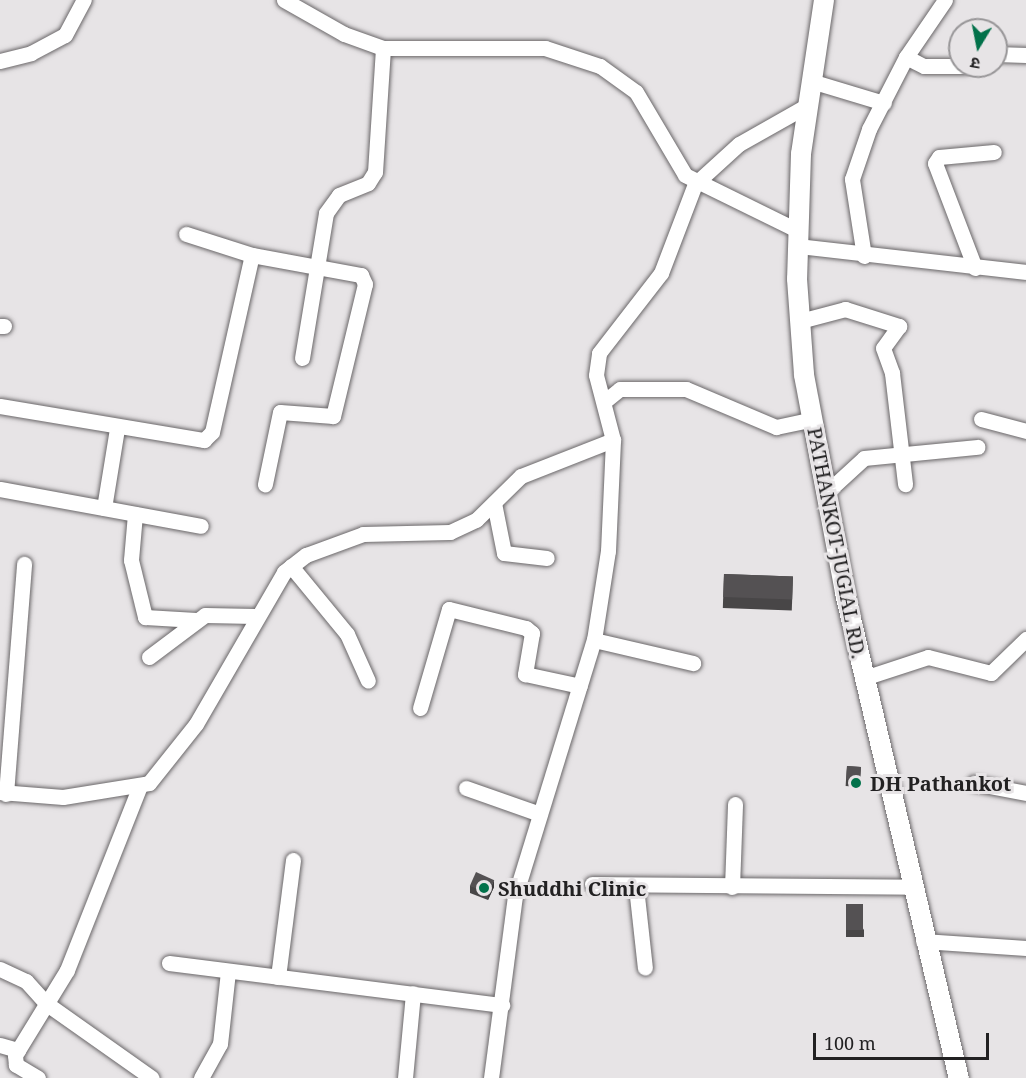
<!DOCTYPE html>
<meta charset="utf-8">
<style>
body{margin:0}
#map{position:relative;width:1026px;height:1078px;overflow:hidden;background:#e7e4e6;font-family:"Noto Serif","Noto Sans Devanagari",serif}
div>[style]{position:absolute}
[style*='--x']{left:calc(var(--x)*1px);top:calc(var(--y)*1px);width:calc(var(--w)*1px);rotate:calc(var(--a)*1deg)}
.roads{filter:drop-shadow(0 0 2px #6a6769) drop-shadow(0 0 2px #6a6769)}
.minor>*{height:15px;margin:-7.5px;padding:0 7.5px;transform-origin:7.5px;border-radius:7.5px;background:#fff}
.major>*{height:20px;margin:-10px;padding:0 10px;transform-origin:10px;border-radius:10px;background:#fff}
.wall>*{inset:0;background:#484647;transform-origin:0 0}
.shaded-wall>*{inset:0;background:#3b393a}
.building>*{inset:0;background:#545153;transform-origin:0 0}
.dots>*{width:16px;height:16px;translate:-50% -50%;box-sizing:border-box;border:3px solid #e7e4e6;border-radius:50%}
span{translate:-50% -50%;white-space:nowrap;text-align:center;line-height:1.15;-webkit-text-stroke:6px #e7e4e6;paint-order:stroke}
.street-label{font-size:20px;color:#222122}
.poi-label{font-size:20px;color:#222122;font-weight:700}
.left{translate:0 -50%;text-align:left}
.north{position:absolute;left:948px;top:18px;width:60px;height:60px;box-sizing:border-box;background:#e7e4e6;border:2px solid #989698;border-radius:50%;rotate:190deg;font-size:16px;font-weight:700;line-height:24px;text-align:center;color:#222122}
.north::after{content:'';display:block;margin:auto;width:21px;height:27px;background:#02714a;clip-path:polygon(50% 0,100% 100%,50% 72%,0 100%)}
.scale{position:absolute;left:813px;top:1033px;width:176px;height:27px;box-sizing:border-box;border:3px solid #222122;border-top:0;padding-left:8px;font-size:18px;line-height:21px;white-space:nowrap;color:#222122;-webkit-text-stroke:4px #e7e4e6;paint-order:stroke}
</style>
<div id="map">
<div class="roads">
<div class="minor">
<div style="--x:284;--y:0;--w:69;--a:29.5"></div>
<div style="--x:344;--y:34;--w:41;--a:19.7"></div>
<div style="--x:383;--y:48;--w:162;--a:0"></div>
<div style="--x:545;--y:48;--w:58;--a:18.1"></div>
<div style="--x:600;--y:66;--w:44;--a:35.8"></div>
<div style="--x:636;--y:92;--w:96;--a:59.4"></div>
<div style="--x:685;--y:175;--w:127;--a:26.2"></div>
<div style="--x:996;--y:54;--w:30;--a:2"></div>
<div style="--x:906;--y:57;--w:69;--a:-55.6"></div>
<div style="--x:0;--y:61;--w:32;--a:-14"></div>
<div style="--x:31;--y:53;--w:38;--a:-28"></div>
<div style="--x:65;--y:35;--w:40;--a:-62"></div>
<div style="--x:811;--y:81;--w:76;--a:16.8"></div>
<div style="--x:186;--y:234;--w:69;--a:17.7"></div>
<div style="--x:798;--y:246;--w:229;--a:6.5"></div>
<div style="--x:864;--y:256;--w:78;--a:-98.9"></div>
<div style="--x:852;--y:179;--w:53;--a:-71.2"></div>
<div style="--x:869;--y:129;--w:81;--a:-62.8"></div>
<div style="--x:906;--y:57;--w:20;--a:27"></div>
<div style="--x:924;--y:66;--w:41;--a:0"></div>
<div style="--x:975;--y:268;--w:112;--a:-110.9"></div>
<div style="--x:935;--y:163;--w:7;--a:-56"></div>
<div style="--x:939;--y:157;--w:55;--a:-5.2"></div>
<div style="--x:800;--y:321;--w:47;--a:-14.9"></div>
<div style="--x:845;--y:309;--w:57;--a:17.5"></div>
<div style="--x:899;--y:326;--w:27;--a:126"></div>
<div style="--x:883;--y:348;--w:27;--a:70"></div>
<div style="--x:892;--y:373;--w:112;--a:83.3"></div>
<div style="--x:0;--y:326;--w:4;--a:0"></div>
<div style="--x:302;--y:358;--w:147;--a:-80.6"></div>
<div style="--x:326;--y:213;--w:22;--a:-54"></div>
<div style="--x:339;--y:195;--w:31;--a:-22"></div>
<div style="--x:368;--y:183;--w:13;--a:-58"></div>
<div style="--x:375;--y:172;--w:124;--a:-86.3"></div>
<div style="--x:605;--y:401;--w:19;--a:-39"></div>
<div style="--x:620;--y:389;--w:66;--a:0"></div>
<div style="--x:686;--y:389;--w:98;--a:22.9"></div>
<div style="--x:776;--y:427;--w:38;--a:-12"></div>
<div style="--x:0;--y:406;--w:207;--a:9.5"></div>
<div style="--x:204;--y:440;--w:11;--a:-45"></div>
<div style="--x:212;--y:432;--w:181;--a:-77.3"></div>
<div style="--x:252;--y:255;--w:111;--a:10.4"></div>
<div style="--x:361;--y:275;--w:10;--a:66"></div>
<div style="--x:365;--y:284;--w:136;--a:103.6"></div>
<div style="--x:333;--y:416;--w:53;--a:-175.7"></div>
<div style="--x:280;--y:412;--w:74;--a:101.8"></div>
<div style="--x:981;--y:419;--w:47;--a:14.9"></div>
<div style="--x:0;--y:489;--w:204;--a:10.4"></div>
<div style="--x:827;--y:492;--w:50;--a:-42.6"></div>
<div style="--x:864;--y:458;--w:114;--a:-5.6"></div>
<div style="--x:494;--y:503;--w:51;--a:78.7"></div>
<div style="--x:504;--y:553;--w:43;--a:6.6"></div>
<div style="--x:104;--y:508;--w:80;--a:-80.7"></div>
<div style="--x:135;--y:514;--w:46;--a:95"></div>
<div style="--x:131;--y:560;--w:59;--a:76.2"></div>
<div style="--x:145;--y:617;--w:51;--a:3.4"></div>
<div style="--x:291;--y:566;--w:88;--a:50.5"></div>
<div style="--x:347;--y:634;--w:51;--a:65.9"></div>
<div style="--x:594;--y:640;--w:102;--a:13.1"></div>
<div style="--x:149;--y:657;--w:70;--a:-36.9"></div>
<div style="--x:205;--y:615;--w:50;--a:1.1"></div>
<div style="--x:864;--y:678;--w:67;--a:-18.2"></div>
<div style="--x:928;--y:657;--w:65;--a:14.3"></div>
<div style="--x:991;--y:673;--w:49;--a:-44.2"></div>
<div style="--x:420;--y:708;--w:103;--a:-73.7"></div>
<div style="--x:449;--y:609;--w:79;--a:13.9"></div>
<div style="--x:526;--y:628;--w:8;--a:40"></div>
<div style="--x:532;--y:633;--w:42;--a:99.7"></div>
<div style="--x:525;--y:674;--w:56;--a:12.3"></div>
<div style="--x:974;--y:783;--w:53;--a:10.9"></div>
<div style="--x:466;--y:788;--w:78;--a:19.4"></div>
<div style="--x:0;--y:792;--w:63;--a:4.5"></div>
<div style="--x:63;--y:797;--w:87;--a:-9.2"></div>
<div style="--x:149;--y:783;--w:75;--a:-51.5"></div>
<div style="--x:196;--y:724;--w:176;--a:-59.9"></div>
<div style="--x:284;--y:572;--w:28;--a:-38"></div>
<div style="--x:306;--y:555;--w:61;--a:-20.2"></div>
<div style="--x:363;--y:534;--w:87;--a:-1.3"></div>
<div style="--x:450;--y:532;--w:29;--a:-25"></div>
<div style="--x:476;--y:520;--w:63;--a:-44.4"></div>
<div style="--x:521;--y:476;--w:99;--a:-21.4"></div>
<div style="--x:6;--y:794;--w:231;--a:-85.5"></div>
<div style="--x:592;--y:884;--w:319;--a:0.5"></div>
<div style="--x:636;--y:887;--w:81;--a:83.7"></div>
<div style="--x:732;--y:887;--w:83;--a:-87.9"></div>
<div style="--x:923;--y:941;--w:103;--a:3.9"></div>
<div style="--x:169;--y:963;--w:336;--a:7.2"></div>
<div style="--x:0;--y:969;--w:29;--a:25"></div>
<div style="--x:26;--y:981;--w:31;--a:48"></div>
<div style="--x:47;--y:1004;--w:128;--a:35.2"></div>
<div style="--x:278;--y:977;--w:118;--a:-82.7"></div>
<div style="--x:0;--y:1045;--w:19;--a:16"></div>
<div style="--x:38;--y:1078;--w:26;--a:-149"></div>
<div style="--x:16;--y:1065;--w:10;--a:-96"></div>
<div style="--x:15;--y:1055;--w:100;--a:-58.5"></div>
<div style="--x:67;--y:970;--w:198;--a:-68.4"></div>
<div style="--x:201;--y:1078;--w:39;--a:-61"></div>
<div style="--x:220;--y:1044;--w:73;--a:-83.7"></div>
<div style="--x:405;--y:1078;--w:85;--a:-84.6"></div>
<div style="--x:491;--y:1078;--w:184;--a:-82.5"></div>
<div style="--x:515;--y:896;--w:268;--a:-72.9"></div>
<div style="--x:594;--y:640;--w:90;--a:-81.1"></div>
<div style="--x:608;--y:551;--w:111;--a:-87.4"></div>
<div style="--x:613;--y:440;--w:67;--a:-104.7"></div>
<div style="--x:596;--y:375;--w:22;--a:-82"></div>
<div style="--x:599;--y:353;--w:101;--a:-52.2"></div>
<div style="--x:661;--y:273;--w:95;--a:-69.1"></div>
<div style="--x:695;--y:184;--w:59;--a:-42.3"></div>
<div style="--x:739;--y:144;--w:79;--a:-29.5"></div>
</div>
<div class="major">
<div style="--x:824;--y:0;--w:156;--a:98.5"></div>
<div style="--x:801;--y:154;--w:125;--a:91.8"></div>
<div style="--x:797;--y:279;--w:96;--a:85.8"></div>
<div style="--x:804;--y:375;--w:222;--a:79.3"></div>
<div style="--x:845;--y:593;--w:498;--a:76.8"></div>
</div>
</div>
<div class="wall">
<div style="left:724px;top:574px;width:69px;height:34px;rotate:2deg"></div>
<div style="left:847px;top:766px;width:14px;height:20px;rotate:4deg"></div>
<div style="clip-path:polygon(470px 886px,494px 887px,488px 900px,470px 893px)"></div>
<div style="clip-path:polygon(846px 904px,864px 930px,864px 937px,846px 937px)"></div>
</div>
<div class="shaded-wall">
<div style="clip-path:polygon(494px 880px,494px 887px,488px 900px,488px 893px)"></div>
</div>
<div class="building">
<div style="left:724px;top:574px;width:69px;height:23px;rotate:2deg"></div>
<div style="left:847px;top:766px;width:14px;height:13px;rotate:4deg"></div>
<div style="left:476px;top:872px;width:20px;height:15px;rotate:24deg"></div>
<div style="left:846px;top:904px;width:17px;height:26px"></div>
</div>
<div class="dots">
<div style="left:856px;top:783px;background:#02714a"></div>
<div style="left:484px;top:888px;background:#02714a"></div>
</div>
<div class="street-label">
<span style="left:837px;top:543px;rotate:79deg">PATHANKOT-JUGIAL RD.</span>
</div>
<div class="poi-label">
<span class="left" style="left:870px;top:783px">DH Pathankot</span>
<span class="left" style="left:498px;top:888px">Shuddhi Clinic</span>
</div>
<div class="north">उ</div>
<div class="scale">100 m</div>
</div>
